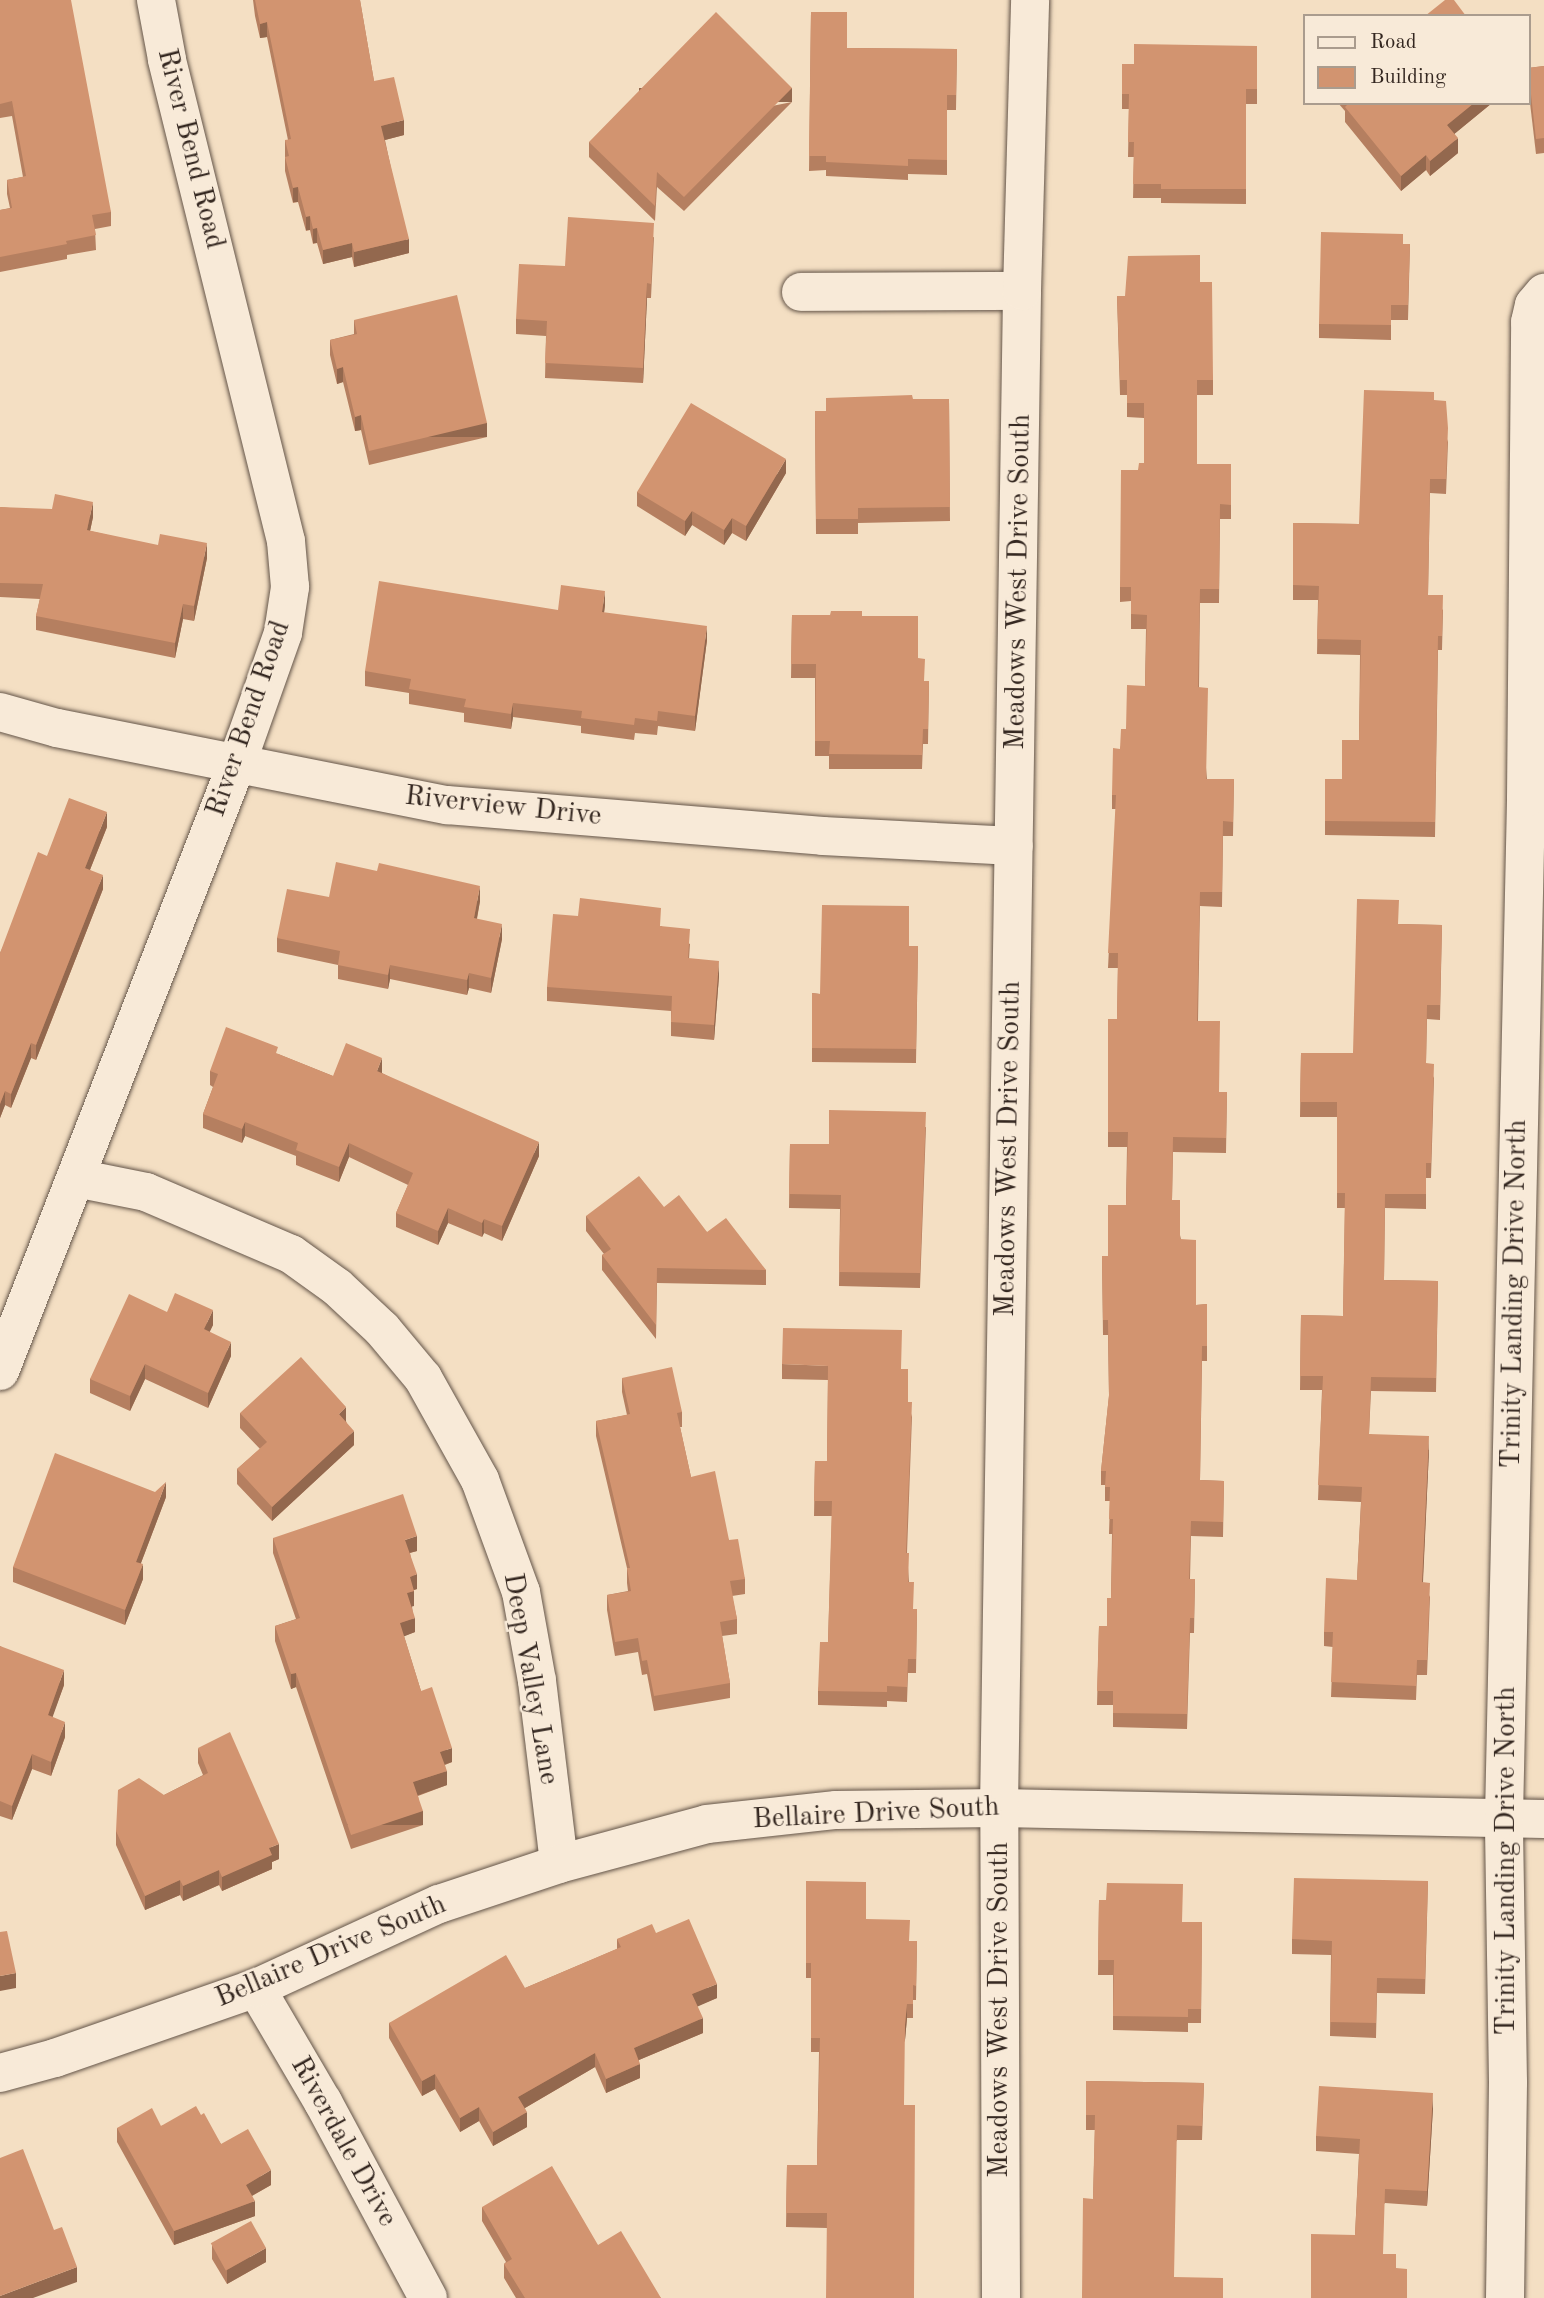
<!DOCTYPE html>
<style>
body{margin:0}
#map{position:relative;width:1544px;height:2298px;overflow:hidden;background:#f4dfc3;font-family:"Old Standard TT",serif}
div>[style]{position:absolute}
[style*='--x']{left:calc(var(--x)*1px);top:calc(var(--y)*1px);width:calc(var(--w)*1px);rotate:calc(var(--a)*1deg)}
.roads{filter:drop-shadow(0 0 2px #645549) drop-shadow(0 0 2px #645549)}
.minor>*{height:38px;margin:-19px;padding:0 19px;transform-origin:19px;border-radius:19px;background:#f8ead8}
.wall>*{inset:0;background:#b57f60}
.shaded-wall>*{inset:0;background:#93684e;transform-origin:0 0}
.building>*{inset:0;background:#d29470;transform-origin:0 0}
span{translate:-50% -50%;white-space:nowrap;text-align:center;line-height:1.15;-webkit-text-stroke:5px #f8ead8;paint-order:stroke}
.street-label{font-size:28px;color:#342720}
.legend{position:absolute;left:1303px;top:14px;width:228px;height:91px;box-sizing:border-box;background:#f8ead8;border:2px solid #aa9c8e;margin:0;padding:9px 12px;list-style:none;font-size:21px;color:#342720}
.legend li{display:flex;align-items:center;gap:14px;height:35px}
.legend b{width:35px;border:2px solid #aa9c8e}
</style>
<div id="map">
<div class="roads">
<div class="minor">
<div style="--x:801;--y:292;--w:221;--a:-0.3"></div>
<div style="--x:0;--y:712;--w:59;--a:15.7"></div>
<div style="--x:57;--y:728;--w:398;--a:11.2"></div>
<div style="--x:447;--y:805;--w:377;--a:4.7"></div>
<div style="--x:823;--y:836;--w:191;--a:3"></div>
<div style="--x:76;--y:1178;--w:71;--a:11.3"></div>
<div style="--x:146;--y:1192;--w:158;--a:23.2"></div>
<div style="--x:291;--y:1254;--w:57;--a:35.7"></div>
<div style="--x:337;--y:1287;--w:62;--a:43"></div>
<div style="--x:382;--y:1329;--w:64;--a:50.1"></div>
<div style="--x:423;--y:1378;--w:117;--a:60.8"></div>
<div style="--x:480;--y:1480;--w:119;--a:69.9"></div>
<div style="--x:521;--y:1592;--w:90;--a:79.8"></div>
<div style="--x:537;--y:1681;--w:184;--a:83.1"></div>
<div style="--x:0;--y:1371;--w:653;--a:-68.7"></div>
<div style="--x:237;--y:763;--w:138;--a:-70.5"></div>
<div style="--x:283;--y:633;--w:47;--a:-81.3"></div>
<div style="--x:290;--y:587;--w:46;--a:-95"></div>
<div style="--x:286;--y:541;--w:496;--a:-103.9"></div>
<div style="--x:167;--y:59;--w:60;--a:-100.6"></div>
<div style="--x:256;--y:1988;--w:132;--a:59.6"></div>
<div style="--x:323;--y:2102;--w:222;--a:61.8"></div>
<div style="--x:0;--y:2073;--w:57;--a:-15.3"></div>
<div style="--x:55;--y:2058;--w:213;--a:-19.2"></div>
<div style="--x:256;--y:1988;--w:201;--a:-24.7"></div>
<div style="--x:439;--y:1904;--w:126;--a:-18.4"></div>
<div style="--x:559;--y:1864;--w:153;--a:-15.1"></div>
<div style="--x:707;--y:1824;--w:130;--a:-6.2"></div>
<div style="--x:836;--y:1810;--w:163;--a:-0.7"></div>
<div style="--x:999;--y:1808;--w:545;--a:1.16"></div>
<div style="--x:1001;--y:2298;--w:490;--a:-90.2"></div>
<div style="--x:999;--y:1808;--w:1517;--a:-89.13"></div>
<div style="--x:1022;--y:291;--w:291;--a:-88.4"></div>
<div style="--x:1505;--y:2298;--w:216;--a:-89.2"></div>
<div style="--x:1508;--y:2082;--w:265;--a:-90.9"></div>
<div style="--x:1504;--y:1817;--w:1019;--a:-88.76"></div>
<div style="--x:1526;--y:798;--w:476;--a:-89.5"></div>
<div style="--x:1530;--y:322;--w:17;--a:-77"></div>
<div style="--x:1534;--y:305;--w:16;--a:-50"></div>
</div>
</div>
<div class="wall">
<div style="clip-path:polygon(0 0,111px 212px,111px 226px,95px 229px,96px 250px,67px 255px,67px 259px,0 272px,0 210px,10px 208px,7px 194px,7px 180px,23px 177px,12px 116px,0 118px)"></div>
<div style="clip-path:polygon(253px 0,360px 0,374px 81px,404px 135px,385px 140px,409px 253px,354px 267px,352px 257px,323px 264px,317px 243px,313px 244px,310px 230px,306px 231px,298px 202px,293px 203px,285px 171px,285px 140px,288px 140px,267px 37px,260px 38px,255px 16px)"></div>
<div style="clip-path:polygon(811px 12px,847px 48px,957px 49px,956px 110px,947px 110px,947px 175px,908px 174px,908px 180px,826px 176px,826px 170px,809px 171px)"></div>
<div style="clip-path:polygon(1257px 46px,1257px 104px,1246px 104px,1246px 204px,1161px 203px,1161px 198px,1133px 198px,1134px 157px,1128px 157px,1129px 109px,1122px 109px,1122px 64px,1134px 64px)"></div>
<div style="clip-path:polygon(1544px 66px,1544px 153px,1536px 154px,1528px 86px,1528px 68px)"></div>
<div style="clip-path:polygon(792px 102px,684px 211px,657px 187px,655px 221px,589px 157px,589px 142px)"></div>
<div style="clip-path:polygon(1338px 103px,1492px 103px,1454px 134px,1458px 153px,1430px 176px,1426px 170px,1401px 191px,1345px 122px,1345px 111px)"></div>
<div style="clip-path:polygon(654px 237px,651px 298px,647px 298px,643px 383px,545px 378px,546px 336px,516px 334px,516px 319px,565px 266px)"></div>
<div style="clip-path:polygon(1403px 244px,1410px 244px,1408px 320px,1391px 320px,1391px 340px,1319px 338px,1319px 324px)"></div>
<div style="clip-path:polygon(1200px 282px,1213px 380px,1213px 395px,1197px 395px,1197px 464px,1231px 479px,1231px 519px,1220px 519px,1219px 603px,1200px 603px,1199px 687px,1207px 779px,1234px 779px,1233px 836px,1223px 836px,1222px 907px,1200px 906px,1198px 1021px,1219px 1092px,1227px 1092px,1226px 1153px,1173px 1152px,1172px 1200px,1196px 1305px,1207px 1304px,1207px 1361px,1202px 1361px,1200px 1480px,1224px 1481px,1223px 1537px,1191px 1536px,1190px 1579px,1195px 1579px,1194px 1633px,1190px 1633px,1187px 1729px,1113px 1727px,1113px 1705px,1097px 1705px,1099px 1626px,1107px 1626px,1111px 1598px,1112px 1534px,1109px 1534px,1110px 1501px,1105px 1501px,1105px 1485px,1101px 1485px,1101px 1471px,1109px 1396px,1108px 1335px,1103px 1335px,1102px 1256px,1108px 1256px,1126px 1205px,1127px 1147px,1108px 1147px,1108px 1019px,1117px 1019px,1118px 968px,1108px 968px,1116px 809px,1112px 809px,1112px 795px,1120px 749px,1126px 729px,1145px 686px,1146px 629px,1131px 629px,1131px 601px,1120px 602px,1120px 587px,1138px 470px,1144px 463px,1144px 418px,1127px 417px,1127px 395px,1120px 395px,1117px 296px,1125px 296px)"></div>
<div style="clip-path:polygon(354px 320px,487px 437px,369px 465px,361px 430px,355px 431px,343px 382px,337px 384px,330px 355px,330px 340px,354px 334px)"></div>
<div style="clip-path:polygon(913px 399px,949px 399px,950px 521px,858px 523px,858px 534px,816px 534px,815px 411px,826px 411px)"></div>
<div style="clip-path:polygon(1434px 400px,1448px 442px,1446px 494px,1430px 493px,1428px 595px,1443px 610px,1442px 650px,1438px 650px,1435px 837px,1325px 835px,1325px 779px,1342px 779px,1359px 740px,1360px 655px,1317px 654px,1318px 600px,1293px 600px,1293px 523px,1359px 524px)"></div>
<div style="clip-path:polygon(786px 473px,746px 541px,732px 533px,724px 545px,692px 525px,685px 536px,637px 506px,637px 492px)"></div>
<div style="clip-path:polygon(0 507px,93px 517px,90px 531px,207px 558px,194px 621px,183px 619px,175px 658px,36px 630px,36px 616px,40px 599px,0 597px)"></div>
<div style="clip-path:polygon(605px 605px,604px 613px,707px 640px,695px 731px,658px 726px,657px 735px,635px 733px,634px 740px,581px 733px,581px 726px,513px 717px,511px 729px,464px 722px,464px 713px,409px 704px,409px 693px,365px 686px,365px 671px,558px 610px)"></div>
<div style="clip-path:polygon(792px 615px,862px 616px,918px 658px,924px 681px,929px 681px,928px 744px,923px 744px,922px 769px,829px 769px,829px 756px,815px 756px,815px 678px,791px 678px)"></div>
<div style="clip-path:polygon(107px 827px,90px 870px,103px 889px,36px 1060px,31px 1058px,11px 1108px,5px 1105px,0 1118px,0 953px,47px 856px)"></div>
<div style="clip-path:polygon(329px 897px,480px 901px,477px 919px,502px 939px,491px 993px,469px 988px,467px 995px,390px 979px,388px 989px,338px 979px,338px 965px,277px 952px,277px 938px)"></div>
<div style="clip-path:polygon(1399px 924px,1442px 925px,1440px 1020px,1427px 1019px,1426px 1063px,1434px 1078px,1431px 1178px,1426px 1178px,1426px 1209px,1385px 1208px,1384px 1280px,1438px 1281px,1436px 1392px,1371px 1391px,1369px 1434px,1429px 1450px,1423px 1583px,1430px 1597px,1427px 1675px,1417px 1675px,1416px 1700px,1331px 1697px,1333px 1647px,1324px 1646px,1324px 1632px,1357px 1580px,1361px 1502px,1318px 1500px,1322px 1390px,1300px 1390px,1301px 1315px,1343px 1316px,1345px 1208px,1337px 1208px,1337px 1117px,1300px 1117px,1301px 1053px,1353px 1053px)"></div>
<div style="clip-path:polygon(661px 926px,690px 944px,689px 959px,719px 976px,714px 1040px,671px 1036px,671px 1011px,547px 1001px,547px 987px)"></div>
<div style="clip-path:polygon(909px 946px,918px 946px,916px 1063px,812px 1062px,812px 993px,820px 994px)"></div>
<div style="clip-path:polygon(278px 1054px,333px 1076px,382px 1072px,382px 1073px,539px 1156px,502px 1241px,484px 1233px,482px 1237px,448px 1223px,438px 1245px,396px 1227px,396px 1213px,408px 1185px,349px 1157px,339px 1182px,296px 1165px,296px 1156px,245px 1136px,242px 1143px,203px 1128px,203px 1114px,213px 1087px,210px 1085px,210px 1071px)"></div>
<div style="clip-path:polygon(926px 1127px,920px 1288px,839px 1286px,840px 1209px,789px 1208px,790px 1144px,829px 1144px)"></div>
<div style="clip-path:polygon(664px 1207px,707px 1232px,766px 1270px,766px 1285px,657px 1283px,656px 1339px,602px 1270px,602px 1255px,604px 1254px,586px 1231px,586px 1216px)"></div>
<div style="clip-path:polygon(167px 1312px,213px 1325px,209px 1332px,231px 1356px,208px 1408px,145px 1379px,130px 1411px,90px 1393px,90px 1379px)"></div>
<div style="clip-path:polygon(782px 1364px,902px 1369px,908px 1402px,912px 1417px,907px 1553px,909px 1582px,913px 1609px,917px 1609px,916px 1673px,908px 1673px,907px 1702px,887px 1701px,887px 1707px,818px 1705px,818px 1691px,828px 1642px,832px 1516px,814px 1516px,815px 1461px,827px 1461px,828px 1380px,782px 1379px)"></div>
<div style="clip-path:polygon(622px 1378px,682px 1412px,682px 1427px,680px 1427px,691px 1477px,729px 1540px,745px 1579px,745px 1594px,732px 1596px,737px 1619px,737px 1634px,722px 1636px,730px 1683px,730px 1698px,654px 1711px,647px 1674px,642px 1675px,638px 1652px,615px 1656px,607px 1610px,607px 1595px,628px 1591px,627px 1583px,627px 1568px,596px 1436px,596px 1421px,627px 1415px,622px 1392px)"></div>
<div style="clip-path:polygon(240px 1413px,346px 1421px,354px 1445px,272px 1521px,237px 1484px,237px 1469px,260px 1449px,240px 1428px)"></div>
<div style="clip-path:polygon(166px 1497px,141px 1563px,143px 1579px,125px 1625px,13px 1582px,13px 1567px)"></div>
<div style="clip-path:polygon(273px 1538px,417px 1551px,410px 1553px,417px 1589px,414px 1590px,414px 1606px,412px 1606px,415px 1632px,404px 1636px,421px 1691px,452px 1762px,445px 1765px,447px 1785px,418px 1796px,423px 1825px,351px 1849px,296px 1687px,291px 1689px,275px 1641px,275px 1626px,296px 1619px,273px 1553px)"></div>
<div style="clip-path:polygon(0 1646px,64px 1685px,52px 1717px,65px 1737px,51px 1776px,32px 1769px,12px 1820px,0 1816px)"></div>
<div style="clip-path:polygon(198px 1748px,279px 1859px,272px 1862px,272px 1869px,222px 1891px,219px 1885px,183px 1901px,180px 1895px,145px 1910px,116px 1845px,116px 1831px,164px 1795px,203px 1775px,198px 1763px)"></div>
<div style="clip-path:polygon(806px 1881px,866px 1919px,909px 1941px,917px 1941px,916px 2000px,913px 2000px,913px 2018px,907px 2018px,905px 2040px,827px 2228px,786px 2227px,787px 2165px,817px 2165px,819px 2052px,811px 2052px,811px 1978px,806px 1978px)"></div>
<div style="clip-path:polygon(1428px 1881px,1425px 1994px,1377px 1993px,1376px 2038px,1330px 2036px,1331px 1955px,1292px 1954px,1292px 1939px)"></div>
<div style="clip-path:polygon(1099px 1900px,1182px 1922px,1202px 1922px,1201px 2023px,1188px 2023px,1188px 2032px,1113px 2030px,1113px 1975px,1098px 1975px)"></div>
<div style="clip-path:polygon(656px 1933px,717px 1998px,697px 2006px,703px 2033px,639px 2060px,640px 2078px,606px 2093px,595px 2067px,525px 2108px,527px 2127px,493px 2146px,479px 2121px,460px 2132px,435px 2089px,422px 2096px,389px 2038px,389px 2023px,525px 1988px,617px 1949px,617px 1939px)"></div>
<div style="clip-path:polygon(1086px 2081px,1204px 2083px,1202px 2140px,1177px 2140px,1082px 2298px,1093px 2199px,1095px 2130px,1086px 2130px)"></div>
<div style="clip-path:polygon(1433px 2108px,1427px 2206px,1385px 2203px,1355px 2235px,1359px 2154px,1316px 2151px,1316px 2136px)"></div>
<div style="clip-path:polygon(201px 2115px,221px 2144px,271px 2185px,252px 2196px,255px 2216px,174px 2245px,117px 2142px,117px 2128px,161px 2126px)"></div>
<div style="clip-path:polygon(482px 2207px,598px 2245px,661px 2298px,516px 2298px,504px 2278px,504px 2264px,506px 2262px,482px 2221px)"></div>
<div style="clip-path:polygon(212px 2245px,266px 2262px,227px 2284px,212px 2259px)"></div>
</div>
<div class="shaded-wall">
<div style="clip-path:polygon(267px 22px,267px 37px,260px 38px,260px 24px)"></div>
<div style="left:792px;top:88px;width:14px;height:153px;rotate:90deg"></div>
<div style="clip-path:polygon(1474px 103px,1492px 103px,1447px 140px,1447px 125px)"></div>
<div style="clip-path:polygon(404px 120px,404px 135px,381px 141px,381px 126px)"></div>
<div style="clip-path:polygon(1458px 138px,1458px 153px,1430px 176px,1430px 161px)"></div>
<div style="clip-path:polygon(1426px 155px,1426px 170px,1401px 191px,1401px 176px)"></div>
<div style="left:298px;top:187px;width:15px;height:5px;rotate:90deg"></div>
<div style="left:310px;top:216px;width:14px;height:4px;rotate:90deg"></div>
<div style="left:317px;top:228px;width:15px;height:4px;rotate:90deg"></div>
<div style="clip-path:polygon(409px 239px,409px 253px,354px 267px,354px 252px)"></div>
<div style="clip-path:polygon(352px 243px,352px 257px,323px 264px,323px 250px)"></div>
<div style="clip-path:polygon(647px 283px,647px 298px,643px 383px,643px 368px)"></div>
<div style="clip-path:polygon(343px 367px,343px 382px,337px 384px,337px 369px)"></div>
<div style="clip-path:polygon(361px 415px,361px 430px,355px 431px,355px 417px)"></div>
<div style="left:487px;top:423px;width:14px;height:121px;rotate:90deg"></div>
<div style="clip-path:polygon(786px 459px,786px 473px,746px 541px,746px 526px)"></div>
<div style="clip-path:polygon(93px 502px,93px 517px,87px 545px,87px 530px)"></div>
<div style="clip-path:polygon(692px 511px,692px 525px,685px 536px,685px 521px)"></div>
<div style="clip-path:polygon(732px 518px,732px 533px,724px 545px,724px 530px)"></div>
<div style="clip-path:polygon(207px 543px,207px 558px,194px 621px,194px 606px)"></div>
<div style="clip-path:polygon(605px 591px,605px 605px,602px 627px,602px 612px)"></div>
<div style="clip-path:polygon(183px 604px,183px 619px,175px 658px,175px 643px)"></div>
<div style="clip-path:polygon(707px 626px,707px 640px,695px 731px,695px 716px)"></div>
<div style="clip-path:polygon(513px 703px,513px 717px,511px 729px,511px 714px)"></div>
<div style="clip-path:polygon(107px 812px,107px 827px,85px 882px,85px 868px)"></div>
<div style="clip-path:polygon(103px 875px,103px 889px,36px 1060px,36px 1045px)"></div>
<div style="clip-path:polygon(480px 886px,480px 901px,474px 933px,474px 918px)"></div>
<div style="clip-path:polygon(502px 924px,502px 939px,491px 993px,491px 978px)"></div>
<div style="clip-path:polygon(719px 961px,719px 976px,714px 1040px,714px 1025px)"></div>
<div style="clip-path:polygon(390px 965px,390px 979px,388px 989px,388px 975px)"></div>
<div style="clip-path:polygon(469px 973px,469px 988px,467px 995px,467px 980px)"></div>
<div style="clip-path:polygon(31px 1043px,31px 1058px,11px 1108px,11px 1094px)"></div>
<div style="clip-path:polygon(382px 1058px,382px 1072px,377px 1086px,377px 1071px)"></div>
<div style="clip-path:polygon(5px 1091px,5px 1105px,0 1118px,0 1104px)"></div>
<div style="clip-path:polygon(245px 1122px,245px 1136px,242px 1143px,242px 1129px)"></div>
<div style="clip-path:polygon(539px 1142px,539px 1156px,502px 1241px,502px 1226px)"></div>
<div style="clip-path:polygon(349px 1143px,349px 1157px,339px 1182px,339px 1167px)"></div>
<div style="clip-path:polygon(448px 1208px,448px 1223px,438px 1245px,438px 1231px)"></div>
<div style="clip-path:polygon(484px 1219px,484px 1233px,482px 1237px,482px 1223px)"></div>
<div style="clip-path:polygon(213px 1310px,213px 1325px,204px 1344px,204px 1329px)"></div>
<div style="clip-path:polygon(231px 1342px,231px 1356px,208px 1408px,208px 1393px)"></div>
<div style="clip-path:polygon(145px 1364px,145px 1379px,130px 1411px,130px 1396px)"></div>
<div style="clip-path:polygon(346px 1407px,346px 1421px,339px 1429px,339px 1414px)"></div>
<div style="clip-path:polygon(354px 1431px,354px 1445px,272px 1521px,272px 1507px)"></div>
<div style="clip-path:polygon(1429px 1436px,1429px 1450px,1422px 1597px,1422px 1582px)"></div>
<div style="clip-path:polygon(166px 1482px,166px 1497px,136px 1576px,136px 1562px)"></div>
<div style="clip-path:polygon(417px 1536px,417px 1551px,405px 1554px,405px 1540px)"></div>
<div style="clip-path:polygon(143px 1564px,143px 1579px,125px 1625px,125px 1610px)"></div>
<div style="clip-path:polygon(417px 1574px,417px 1589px,410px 1591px,410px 1577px)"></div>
<div style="clip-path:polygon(414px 1591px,414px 1606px,407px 1608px,407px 1593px)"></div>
<div style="clip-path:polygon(415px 1618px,415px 1632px,400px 1638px,400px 1623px)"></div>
<div style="clip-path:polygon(64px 1670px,64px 1685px,48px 1730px,48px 1715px)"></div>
<div style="clip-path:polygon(296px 1673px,296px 1687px,291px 1689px,291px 1674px)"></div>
<div style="clip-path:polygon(65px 1722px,65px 1737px,51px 1776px,51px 1762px)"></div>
<div style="clip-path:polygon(452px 1748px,452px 1762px,440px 1766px,440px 1752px)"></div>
<div style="clip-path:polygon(32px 1754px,32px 1769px,12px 1820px,12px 1806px)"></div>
<div style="clip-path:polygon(447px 1771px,447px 1785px,413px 1797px,413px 1782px)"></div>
<div style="left:423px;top:1811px;width:14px;height:76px;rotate:90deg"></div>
<div style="clip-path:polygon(279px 1844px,279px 1859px,272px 1862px,272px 1869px,222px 1891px,222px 1877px,269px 1848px)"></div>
<div style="clip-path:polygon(219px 1870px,219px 1885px,183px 1901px,183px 1886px)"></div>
<div style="clip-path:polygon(180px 1880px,180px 1895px,145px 1910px,145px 1896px)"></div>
<div style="clip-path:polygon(16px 1973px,16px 1988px,0 1991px,0 1976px)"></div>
<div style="clip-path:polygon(717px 1984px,717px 1998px,692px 2009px,692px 1994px)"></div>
<div style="clip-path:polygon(907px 2004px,907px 2018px,905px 2040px,905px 2025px)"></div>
<div style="clip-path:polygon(703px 2018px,703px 2033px,634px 2062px,634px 2048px)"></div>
<div style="clip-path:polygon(595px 2053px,595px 2067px,518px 2112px,518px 2097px)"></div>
<div style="clip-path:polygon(640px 2064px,640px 2078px,606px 2093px,606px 2079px)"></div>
<div style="clip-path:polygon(435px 2074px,435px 2089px,422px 2096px,422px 2081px)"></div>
<div style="clip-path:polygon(1433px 2093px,1433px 2108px,1427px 2206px,1427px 2191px)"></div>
<div style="clip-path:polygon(479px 2107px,479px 2121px,460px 2132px,460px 2118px)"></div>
<div style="clip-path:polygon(527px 2112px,527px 2127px,493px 2146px,493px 2132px)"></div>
<div style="clip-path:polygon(271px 2170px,271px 2185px,246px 2199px,246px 2185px)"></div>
<div style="clip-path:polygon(255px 2201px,255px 2216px,174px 2245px,174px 2231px)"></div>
<div style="clip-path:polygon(266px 2248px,266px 2262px,227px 2284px,227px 2270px)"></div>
<div style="clip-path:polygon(77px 2267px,77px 2282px,33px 2298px,0 2298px,0 2296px)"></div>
</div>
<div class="building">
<div style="clip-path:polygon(0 0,71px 0,111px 212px,92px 215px,96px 235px,66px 241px,67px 244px,0 257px,0 210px,12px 208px,7px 180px,26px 176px,12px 101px,0 104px)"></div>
<div style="clip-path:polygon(255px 0,360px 0,374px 81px,394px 77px,404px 120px,381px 126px,409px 239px,354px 252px,352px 243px,323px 250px,317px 228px,313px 229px,310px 216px,306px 217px,298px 187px,293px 188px,285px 157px,289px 156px,285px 140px,291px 139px,267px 22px,260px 24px)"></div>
<div style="clip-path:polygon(1445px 0,1454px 0,1466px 16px,1425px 16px)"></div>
<div style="clip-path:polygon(716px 12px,792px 88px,684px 197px,657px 172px,655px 206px,589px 142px)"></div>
<div style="clip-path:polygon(811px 12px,847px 12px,847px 48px,957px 49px,956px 95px,947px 95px,947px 160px,908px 159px,908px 166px,826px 162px,826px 156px,809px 156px)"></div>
<div style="clip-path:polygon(1134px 44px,1257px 46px,1257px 89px,1246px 89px,1246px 189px,1161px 189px,1161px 184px,1133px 184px,1134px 142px,1128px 142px,1129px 94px,1122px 94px,1122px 64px,1134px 64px)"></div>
<div style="clip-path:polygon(1544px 66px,1544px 138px,1536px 139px,1528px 68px)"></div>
<div style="clip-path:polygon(1349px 103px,1474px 103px,1447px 125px,1458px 138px,1430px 161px,1426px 155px,1401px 176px,1345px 107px)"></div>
<div style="clip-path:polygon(568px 217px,654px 223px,651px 284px,647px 283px,643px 368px,545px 363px,547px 321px,516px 319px,519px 264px,565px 266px)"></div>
<div style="clip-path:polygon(1321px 232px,1403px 234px,1403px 244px,1410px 244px,1408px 305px,1391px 305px,1391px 325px,1319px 324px)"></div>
<div style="clip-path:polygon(1200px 255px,1200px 282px,1212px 282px,1213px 380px,1197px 380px,1197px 464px,1231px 464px,1231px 505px,1220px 504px,1219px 589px,1200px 589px,1198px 687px,1208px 688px,1206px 779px,1234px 779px,1233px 822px,1223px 821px,1222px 892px,1200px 892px,1197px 1021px,1220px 1021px,1219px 1092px,1227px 1092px,1226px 1138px,1173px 1137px,1172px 1200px,1180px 1200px,1180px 1239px,1196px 1240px,1196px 1305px,1207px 1304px,1207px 1346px,1202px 1346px,1200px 1480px,1224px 1481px,1223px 1522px,1191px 1521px,1189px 1579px,1195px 1579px,1194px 1618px,1190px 1618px,1187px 1714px,1113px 1713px,1113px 1691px,1097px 1691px,1099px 1626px,1107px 1626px,1107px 1598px,1111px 1598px,1113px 1519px,1109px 1519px,1110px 1487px,1105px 1487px,1106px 1471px,1101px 1471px,1109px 1395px,1108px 1320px,1103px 1320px,1102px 1256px,1108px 1256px,1108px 1205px,1126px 1205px,1128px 1132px,1108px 1132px,1108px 1019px,1117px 1019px,1118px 953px,1108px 953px,1116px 795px,1112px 795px,1113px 748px,1120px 749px,1121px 729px,1126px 729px,1127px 685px,1145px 686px,1147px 615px,1131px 614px,1131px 587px,1120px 587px,1121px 470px,1138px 470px,1139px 463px,1144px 463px,1144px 403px,1127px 403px,1127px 380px,1120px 380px,1117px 296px,1125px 296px,1128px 256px)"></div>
<div style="clip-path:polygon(457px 295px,487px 423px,369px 451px,361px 415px,355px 417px,343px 367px,337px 369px,330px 340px,357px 334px,354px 320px)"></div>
<div style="clip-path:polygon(1364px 390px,1434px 392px,1434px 400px,1446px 401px,1448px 428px,1446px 479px,1430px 479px,1428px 595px,1443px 595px,1442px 636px,1438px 636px,1435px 822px,1325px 821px,1325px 779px,1342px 779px,1342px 740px,1359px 740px,1361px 640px,1317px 639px,1319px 586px,1293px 585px,1293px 523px,1359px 524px)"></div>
<div style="clip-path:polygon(912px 395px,913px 399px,949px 399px,950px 507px,858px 508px,858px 519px,816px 519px,815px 411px,826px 411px,826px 398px)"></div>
<div style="clip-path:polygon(691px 403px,786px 459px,746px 526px,732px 518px,724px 530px,692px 511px,685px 521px,637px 492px)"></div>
<div style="clip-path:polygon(55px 494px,93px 502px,87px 530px,158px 545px,160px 534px,207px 543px,194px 606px,183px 604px,175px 643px,36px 616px,43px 584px,0 583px,0 507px,52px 509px)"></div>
<div style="clip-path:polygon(379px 581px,558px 610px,561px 585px,605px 591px,602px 612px,707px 626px,695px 716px,658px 711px,657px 721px,635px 718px,634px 725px,581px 718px,582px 711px,513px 703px,511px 714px,464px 707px,466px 699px,409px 689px,411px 679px,365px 671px)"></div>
<div style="clip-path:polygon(831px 611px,862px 611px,862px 616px,918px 616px,918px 658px,925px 659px,924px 681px,929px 681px,928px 729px,923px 729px,922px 755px,829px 754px,830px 741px,815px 741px,816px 664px,791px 664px,792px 615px,830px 615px)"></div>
<div style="clip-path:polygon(69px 798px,107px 812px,85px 868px,103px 875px,36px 1045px,31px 1043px,11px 1094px,5px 1091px,0 1104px,0 953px,38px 852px,47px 856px)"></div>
<div style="clip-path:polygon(336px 862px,377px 871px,379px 863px,480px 886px,474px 918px,502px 924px,491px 978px,469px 973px,467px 980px,390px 965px,388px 975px,338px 965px,340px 951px,277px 938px,287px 889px,329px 897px)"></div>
<div style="clip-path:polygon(580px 898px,661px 908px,660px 926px,690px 929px,688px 958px,719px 961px,714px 1025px,671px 1022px,672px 996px,547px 987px,553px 914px,578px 916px)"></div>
<div style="clip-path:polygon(1357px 899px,1399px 900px,1398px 924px,1442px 925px,1440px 1005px,1427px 1005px,1426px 1063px,1434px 1064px,1431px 1163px,1426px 1163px,1426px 1194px,1385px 1194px,1384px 1280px,1438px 1281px,1436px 1378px,1371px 1377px,1369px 1434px,1429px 1436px,1422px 1582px,1430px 1583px,1427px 1660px,1417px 1660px,1416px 1686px,1331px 1682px,1333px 1632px,1324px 1632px,1326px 1578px,1357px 1580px,1362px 1487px,1318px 1485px,1323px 1376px,1300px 1376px,1301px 1315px,1343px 1316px,1345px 1193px,1337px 1193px,1337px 1102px,1300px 1102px,1301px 1053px,1353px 1053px)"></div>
<div style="clip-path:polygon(822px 905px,909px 906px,909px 946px,918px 946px,916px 1049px,812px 1048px,812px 993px,820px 994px)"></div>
<div style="clip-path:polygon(226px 1027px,278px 1047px,276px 1053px,333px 1076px,346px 1043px,382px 1058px,377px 1071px,539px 1142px,502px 1226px,484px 1219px,482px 1223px,448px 1208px,438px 1231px,396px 1213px,413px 1173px,349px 1143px,339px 1167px,296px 1150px,298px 1143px,245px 1122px,242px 1129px,203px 1114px,218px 1074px,210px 1071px)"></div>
<div style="clip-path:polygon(829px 1110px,926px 1112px,920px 1273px,839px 1272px,841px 1195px,789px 1194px,790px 1144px,829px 1144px)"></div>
<div style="clip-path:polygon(639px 1176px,664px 1207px,679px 1195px,707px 1232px,726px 1218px,766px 1270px,657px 1268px,656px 1325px,602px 1255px,611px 1249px,586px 1216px)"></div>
<div style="clip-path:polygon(175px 1293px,213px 1310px,204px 1329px,231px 1342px,208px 1393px,145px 1364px,130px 1396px,90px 1379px,129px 1294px,167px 1312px)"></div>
<div style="clip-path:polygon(783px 1328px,902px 1330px,901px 1369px,908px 1369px,908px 1402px,912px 1402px,906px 1553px,909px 1553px,908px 1582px,914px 1582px,913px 1609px,917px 1609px,916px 1659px,908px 1659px,907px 1687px,887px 1686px,887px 1692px,818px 1691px,820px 1642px,828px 1642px,832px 1501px,814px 1501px,815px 1461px,827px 1461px,828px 1366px,782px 1364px)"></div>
<div style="clip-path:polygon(301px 1357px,346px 1407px,339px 1414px,354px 1431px,272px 1507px,237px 1469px,267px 1442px,240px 1413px)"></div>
<div style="clip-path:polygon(672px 1367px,682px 1412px,677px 1413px,691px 1477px,715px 1471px,729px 1540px,738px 1539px,745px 1579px,730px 1581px,737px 1619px,720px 1622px,730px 1683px,654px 1696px,647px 1660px,642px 1661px,638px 1638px,615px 1642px,607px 1595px,631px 1591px,627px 1568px,630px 1568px,596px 1421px,630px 1414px,622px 1378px)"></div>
<div style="clip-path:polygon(55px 1453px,155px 1492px,166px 1482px,136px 1562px,143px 1564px,125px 1610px,13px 1567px)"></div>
<div style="clip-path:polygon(403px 1494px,417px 1536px,405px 1540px,417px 1574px,410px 1577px,414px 1591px,407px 1593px,415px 1618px,400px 1623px,421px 1691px,432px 1687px,452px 1748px,440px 1752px,447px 1771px,413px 1782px,423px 1811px,351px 1835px,296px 1673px,291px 1674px,275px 1626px,300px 1618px,273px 1538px)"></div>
<div style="clip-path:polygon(0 1646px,64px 1670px,48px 1715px,65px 1722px,51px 1762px,32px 1754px,12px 1806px,0 1801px)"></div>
<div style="clip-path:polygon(230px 1732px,279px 1844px,269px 1848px,272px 1855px,222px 1877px,219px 1870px,183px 1886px,180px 1880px,145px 1896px,116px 1831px,118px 1790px,139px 1778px,164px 1795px,208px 1773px,198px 1748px)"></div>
<div style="clip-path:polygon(1294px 1878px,1428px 1881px,1425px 1979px,1377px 1978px,1376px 2023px,1330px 2022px,1332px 1941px,1292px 1939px)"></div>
<div style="clip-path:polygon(806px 1881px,866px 1882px,866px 1919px,910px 1920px,909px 1941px,917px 1941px,916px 1986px,913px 1985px,913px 2004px,907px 2004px,905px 2025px,904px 2105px,915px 2105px,914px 2298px,826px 2298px,827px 2213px,786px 2213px,787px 2165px,817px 2165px,820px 2038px,811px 2038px,811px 1963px,806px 1963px)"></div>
<div style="clip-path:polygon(1107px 1883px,1183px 1884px,1182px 1922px,1202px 1922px,1201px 2009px,1188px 2009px,1188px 2017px,1113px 2016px,1114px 1960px,1098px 1960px,1099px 1900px,1106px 1900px)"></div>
<div style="clip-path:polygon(689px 1919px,717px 1984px,692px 1994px,703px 2018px,634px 2048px,640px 2064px,606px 2079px,595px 2053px,518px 2097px,527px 2112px,493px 2132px,479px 2107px,460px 2118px,435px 2074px,422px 2081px,389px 2023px,506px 1955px,525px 1988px,621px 1947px,617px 1939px,652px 1924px,656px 1933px)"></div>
<div style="clip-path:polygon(7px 1931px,16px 1973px,0 1976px,0 1932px)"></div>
<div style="clip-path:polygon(1086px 2081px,1204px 2083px,1202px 2126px,1177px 2125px,1174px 2277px,1223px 2278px,1223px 2298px,1082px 2298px,1083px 2198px,1093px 2199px,1095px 2115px,1086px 2115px)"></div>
<div style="clip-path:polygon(1319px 2086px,1433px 2093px,1427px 2191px,1385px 2189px,1383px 2254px,1396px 2254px,1396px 2268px,1407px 2269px,1407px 2298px,1311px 2298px,1311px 2234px,1355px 2235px,1360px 2139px,1316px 2136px)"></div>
<div style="clip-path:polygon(196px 2106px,201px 2115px,204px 2113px,221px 2144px,248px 2129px,271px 2170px,246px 2185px,255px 2201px,174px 2231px,117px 2128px,152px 2108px,161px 2126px)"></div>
<div style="clip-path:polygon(23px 2149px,54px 2230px,62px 2227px,77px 2267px,0 2296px,0 2158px)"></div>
<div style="clip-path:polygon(552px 2166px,598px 2245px,621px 2231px,661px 2298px,525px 2298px,504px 2264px,512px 2259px,482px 2207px)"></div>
<div style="left:251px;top:2221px;width:31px;height:46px;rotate:61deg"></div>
</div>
<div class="street-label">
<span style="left:190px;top:149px;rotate:76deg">River Bend Road</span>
<span style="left:1019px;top:582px;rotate:-89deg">Meadows West Drive South</span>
<span style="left:249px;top:719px;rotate:-71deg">River Bend Road</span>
<span style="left:503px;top:807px;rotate:6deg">Riverview Drive</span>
<span style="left:1009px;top:1149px;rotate:-89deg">Meadows West Drive South</span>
<span style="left:1515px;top:1294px;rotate:-89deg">Trinity Landing Drive North</span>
<span style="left:530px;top:1679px;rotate:80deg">Deep Valley Lane</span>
<span style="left:876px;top:1814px;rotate:-3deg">Bellaire Drive South</span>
<span style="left:1507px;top:1861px;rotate:-90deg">Trinity Landing Drive North</span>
<span style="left:331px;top:1952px;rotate:-23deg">Bellaire Drive South</span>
<span style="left:1000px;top:2010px;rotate:-90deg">Meadows West Drive South</span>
<span style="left:343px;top:2142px;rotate:61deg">Riverdale Drive</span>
</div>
<ul class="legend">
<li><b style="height:9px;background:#f8ead8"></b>Road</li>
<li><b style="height:19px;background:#d29470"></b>Building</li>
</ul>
</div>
